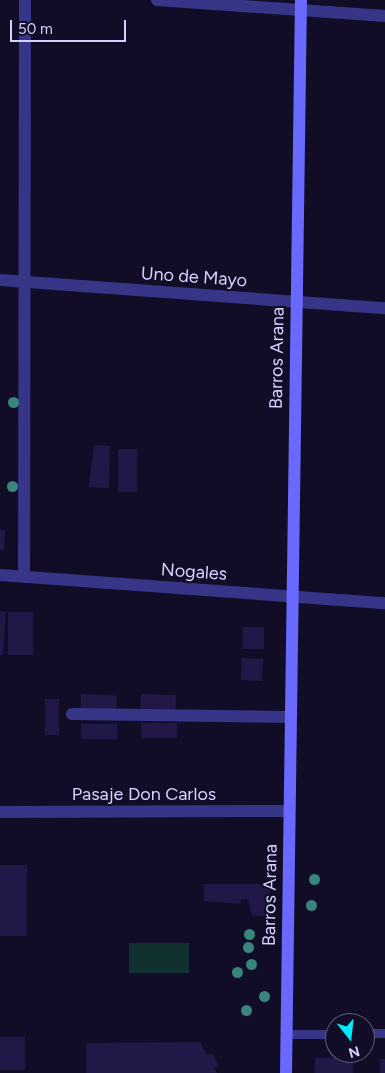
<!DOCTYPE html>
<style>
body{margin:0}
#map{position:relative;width:385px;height:1073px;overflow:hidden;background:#110d26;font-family:Figtree,sans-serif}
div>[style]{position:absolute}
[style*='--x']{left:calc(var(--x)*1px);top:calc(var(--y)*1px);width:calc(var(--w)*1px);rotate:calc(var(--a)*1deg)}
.green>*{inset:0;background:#10312f;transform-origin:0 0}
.building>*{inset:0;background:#211848;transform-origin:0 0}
.service>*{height:9px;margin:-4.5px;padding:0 4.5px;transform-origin:4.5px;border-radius:4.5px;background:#373588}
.minor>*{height:12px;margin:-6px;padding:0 6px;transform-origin:6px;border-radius:6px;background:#373588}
.tertiary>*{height:12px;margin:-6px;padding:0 6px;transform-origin:6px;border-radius:6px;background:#373588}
.secondary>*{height:12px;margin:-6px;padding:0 6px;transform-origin:6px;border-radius:6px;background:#6a69ff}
.trees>*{width:11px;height:11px;margin:-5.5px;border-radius:50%;background:#37857b}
span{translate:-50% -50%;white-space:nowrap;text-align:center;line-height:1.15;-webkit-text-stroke:4.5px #110d26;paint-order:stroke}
.street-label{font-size:18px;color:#d7d2ff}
.north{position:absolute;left:325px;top:1013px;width:50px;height:50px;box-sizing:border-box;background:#110d26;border:1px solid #605c7d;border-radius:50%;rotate:164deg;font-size:14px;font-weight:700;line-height:20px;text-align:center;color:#d7d2ff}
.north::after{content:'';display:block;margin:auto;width:18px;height:22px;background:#00eafd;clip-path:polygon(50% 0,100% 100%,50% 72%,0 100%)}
.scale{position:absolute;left:10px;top:20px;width:116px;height:22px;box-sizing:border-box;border:2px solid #d7d2ff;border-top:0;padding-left:6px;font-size:15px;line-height:18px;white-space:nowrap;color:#d7d2ff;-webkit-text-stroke:4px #110d26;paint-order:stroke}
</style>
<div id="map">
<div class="green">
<div style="left:129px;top:943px;width:60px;height:30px"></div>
</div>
<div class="building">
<div style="clip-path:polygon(94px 445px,110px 446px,109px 488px,89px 487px)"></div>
<div style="left:118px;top:449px;width:19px;height:43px"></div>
<div style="clip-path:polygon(0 530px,5px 530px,4px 550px,0 550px)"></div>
<div style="clip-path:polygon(0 611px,6px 612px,3px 655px,0 655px)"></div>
<div style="left:8px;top:612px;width:25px;height:43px"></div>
<div style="left:243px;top:627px;width:21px;height:22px"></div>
<div style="left:242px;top:658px;width:21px;height:22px;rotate:3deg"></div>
<div style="left:81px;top:694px;width:36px;height:15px;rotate:2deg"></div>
<div style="left:141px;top:694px;width:35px;height:15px;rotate:2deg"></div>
<div style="left:45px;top:699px;width:14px;height:36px"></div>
<div style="left:141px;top:723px;width:36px;height:15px"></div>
<div style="left:81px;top:724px;width:36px;height:15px"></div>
<div style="left:0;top:865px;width:27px;height:71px"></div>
<div style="clip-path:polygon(204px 884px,270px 884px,270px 916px,252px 916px,248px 899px,241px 899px,241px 904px,204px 901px)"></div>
<div style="left:0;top:1037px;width:25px;height:33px"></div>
<div style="clip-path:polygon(200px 1042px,207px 1055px,212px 1053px,219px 1066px,214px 1068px,217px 1073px,86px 1073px,86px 1043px)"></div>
<div style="left:315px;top:1058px;width:38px;height:15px"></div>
<div style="left:380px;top:1059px;width:5px;height:14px"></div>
</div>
<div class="service">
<div style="--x:365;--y:1033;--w:20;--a:0"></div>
<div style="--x:287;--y:1034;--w:48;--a:0"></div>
</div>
<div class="minor">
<div style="--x:157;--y:0;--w:229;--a:4"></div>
<div style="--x:24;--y:577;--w:577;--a:-89.9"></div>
<div style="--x:72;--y:714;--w:218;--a:0.8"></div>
<div style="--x:0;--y:812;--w:289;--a:-0.2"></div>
</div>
<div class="tertiary">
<div style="--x:0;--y:280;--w:386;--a:4.2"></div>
<div style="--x:0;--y:575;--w:386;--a:4.2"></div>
</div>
<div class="secondary">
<div style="--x:286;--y:1073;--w:1073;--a:-89.2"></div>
</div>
<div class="trees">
<div style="left:13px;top:402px"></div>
<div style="left:12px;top:486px"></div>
<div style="left:314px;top:879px"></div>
<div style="left:311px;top:905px"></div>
<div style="left:249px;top:934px"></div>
<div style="left:248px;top:947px"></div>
<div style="left:251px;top:964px"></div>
<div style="left:237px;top:972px"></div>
<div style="left:264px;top:996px"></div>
<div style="left:246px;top:1010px"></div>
</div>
<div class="street-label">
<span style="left:194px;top:277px;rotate:4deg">Uno de Mayo</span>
<span style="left:277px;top:358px;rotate:-89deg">Barros Arana</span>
<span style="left:194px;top:572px;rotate:4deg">Nogales</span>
<span style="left:144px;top:794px">Pasaje Don Carlos</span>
<span style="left:270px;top:895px;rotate:-89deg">Barros Arana</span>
</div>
<div class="north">N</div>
<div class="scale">50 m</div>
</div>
